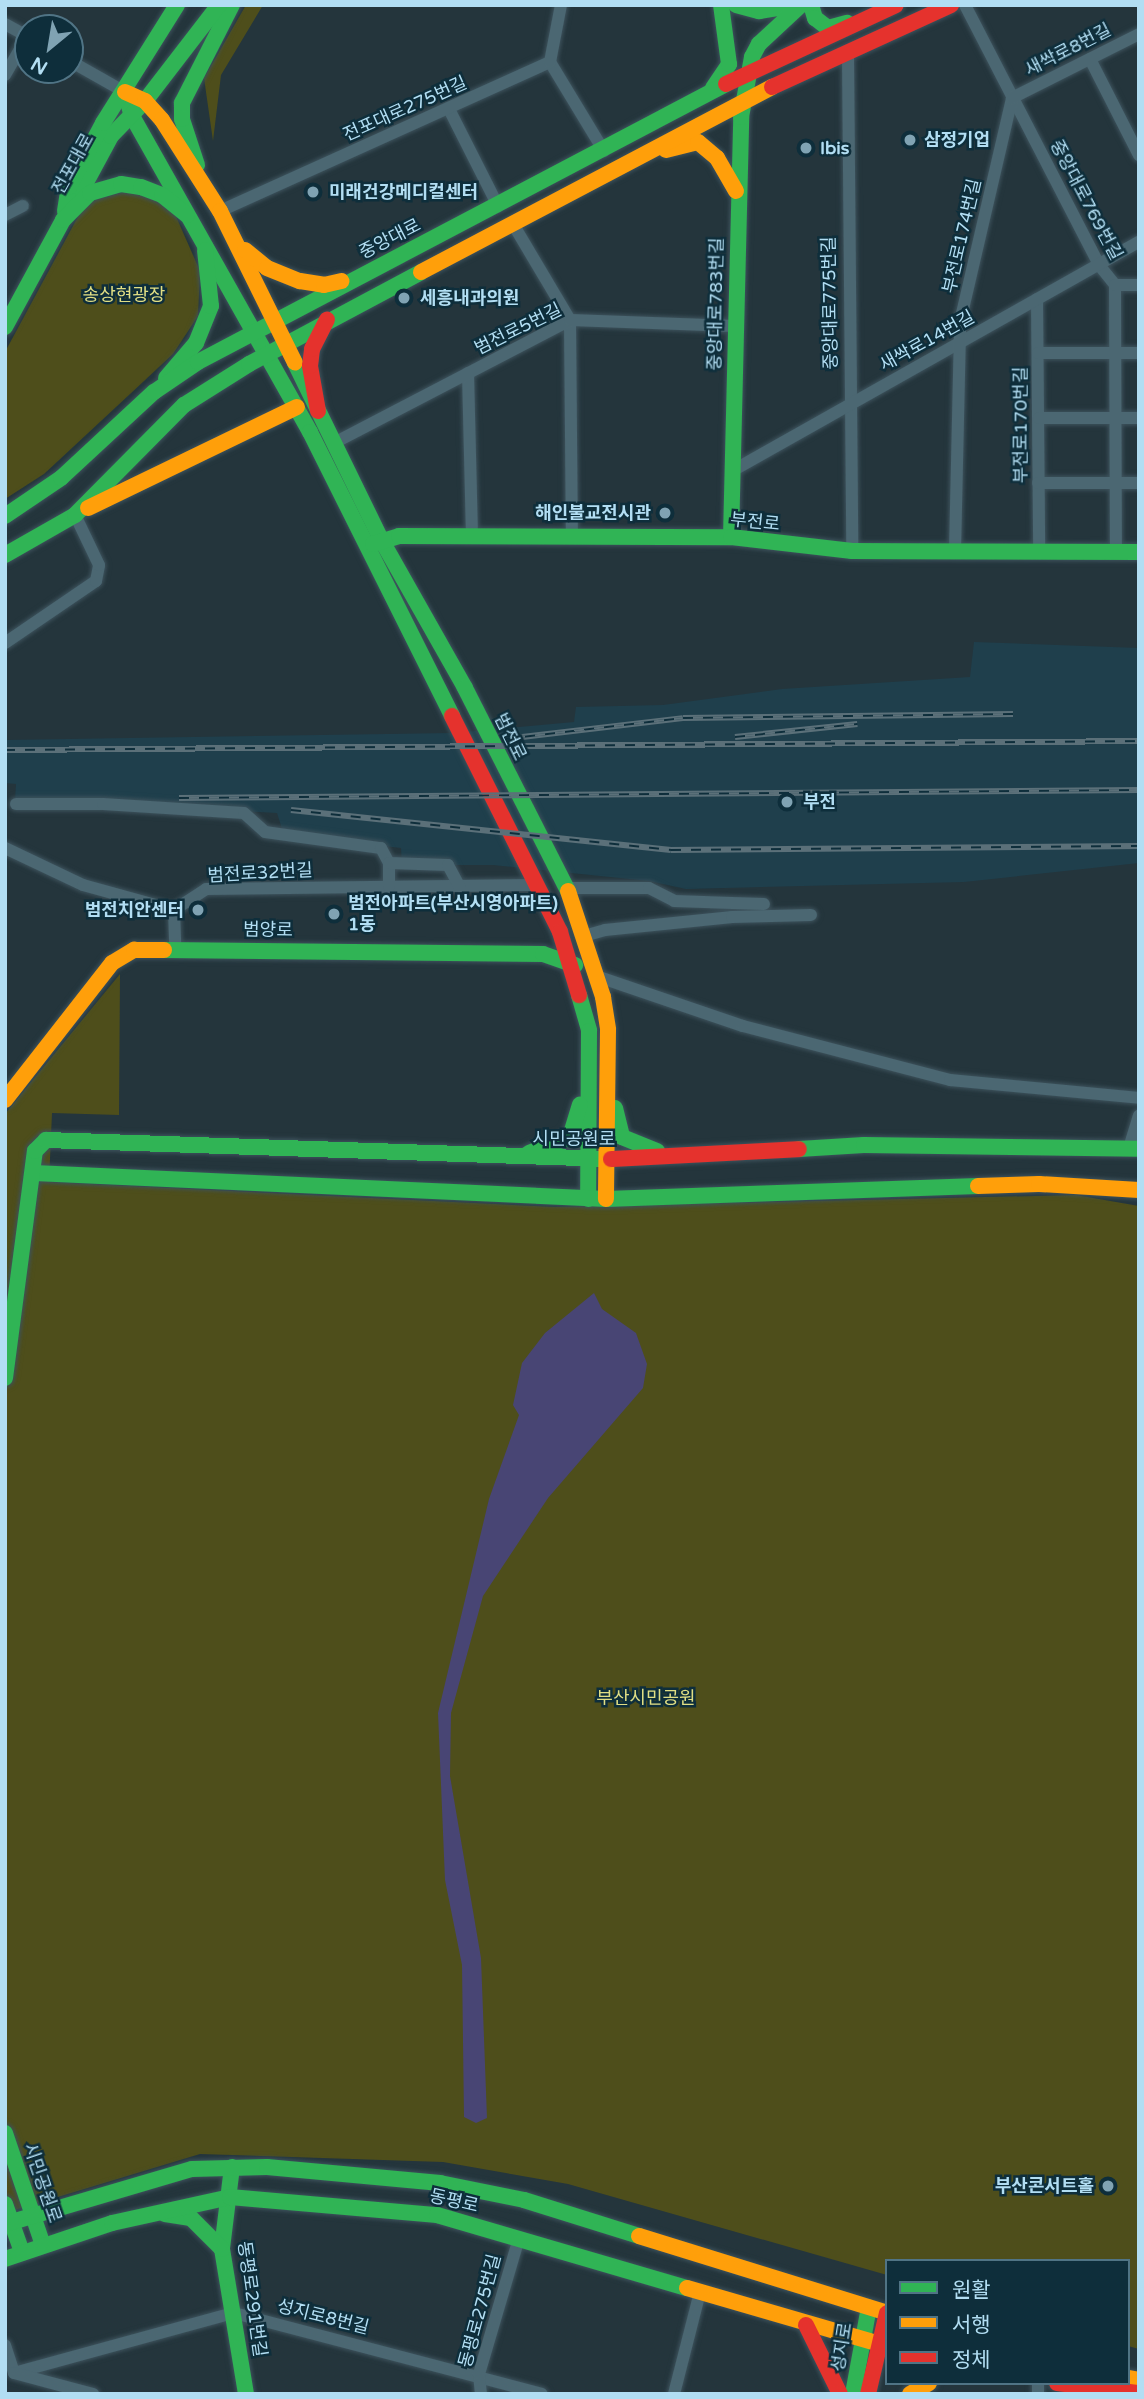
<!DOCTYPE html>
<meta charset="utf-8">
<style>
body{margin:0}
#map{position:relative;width:1144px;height:2399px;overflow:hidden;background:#24353c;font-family:"Varela Round","Noto Sans KR",sans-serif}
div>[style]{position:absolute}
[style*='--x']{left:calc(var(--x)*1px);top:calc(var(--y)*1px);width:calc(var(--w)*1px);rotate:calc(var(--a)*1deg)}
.built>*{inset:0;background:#1f3f4c}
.green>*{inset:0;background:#4e4e1b}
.water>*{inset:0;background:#484574}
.roads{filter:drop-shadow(0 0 2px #3d525c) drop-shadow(0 0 2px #3d525c)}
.street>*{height:12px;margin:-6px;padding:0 6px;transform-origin:6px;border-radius:6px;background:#4b6772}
.fast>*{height:16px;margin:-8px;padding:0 8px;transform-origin:8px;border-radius:8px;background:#30b455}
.slow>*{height:16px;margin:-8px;padding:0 8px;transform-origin:8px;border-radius:8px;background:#ff9f0a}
.jam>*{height:16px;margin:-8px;padding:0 8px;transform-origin:8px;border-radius:8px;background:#e5322d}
.rail>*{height:6px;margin-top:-3px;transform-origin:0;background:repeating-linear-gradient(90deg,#0e2e3b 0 10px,#5b7079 0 20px);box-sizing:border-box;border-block:2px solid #5b7079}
.dots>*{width:19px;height:19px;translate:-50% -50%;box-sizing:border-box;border:4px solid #0e2e3b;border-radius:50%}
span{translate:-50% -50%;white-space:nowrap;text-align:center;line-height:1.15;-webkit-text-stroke:5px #0e2e3b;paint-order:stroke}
.street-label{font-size:18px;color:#b2def3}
.poi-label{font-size:18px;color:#b2def3;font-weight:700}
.left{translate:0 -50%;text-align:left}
.right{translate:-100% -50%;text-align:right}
.park-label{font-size:18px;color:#e0de84}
.frame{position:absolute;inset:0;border:7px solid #b2def3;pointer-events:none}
.legend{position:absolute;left:885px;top:2259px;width:245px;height:126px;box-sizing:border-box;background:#0e2e3b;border:2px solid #507485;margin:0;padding:9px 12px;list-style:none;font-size:21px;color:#b2def3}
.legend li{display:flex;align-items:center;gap:14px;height:35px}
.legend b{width:35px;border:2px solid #507485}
.north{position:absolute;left:14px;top:14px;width:70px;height:70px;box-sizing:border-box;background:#0e2e3b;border:2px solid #507485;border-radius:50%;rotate:210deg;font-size:19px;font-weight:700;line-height:28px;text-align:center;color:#b2def3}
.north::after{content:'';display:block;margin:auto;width:24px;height:32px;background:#80a3b3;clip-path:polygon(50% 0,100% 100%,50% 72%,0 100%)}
</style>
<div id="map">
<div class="built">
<div style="clip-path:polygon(974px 642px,1139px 648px,1139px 863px,964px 882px,686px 889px,649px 881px,493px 865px,402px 865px,401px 848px,284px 835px,277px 813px,15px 800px,16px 784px,5px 783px,5px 740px,454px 733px,574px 722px,576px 707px,663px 705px,782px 689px,970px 677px)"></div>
</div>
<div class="green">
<div style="clip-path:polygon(246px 5px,263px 5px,221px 75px,213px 141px,204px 78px)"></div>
<div style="clip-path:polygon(132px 190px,149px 194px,175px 214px,200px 271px,198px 316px,173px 354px,44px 474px,5px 499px,5px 352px,81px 211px,90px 201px)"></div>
<div style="clip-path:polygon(120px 974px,119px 1115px,52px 1113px,49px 1182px,555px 1207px,1076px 1195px,1139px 1206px,1139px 2349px,1128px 2346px,1128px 2261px,887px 2261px,887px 2275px,568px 2184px,443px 2162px,200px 2154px,5px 2213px,5px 1114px)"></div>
</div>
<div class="water">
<div style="clip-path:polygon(594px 1293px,602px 1309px,636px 1333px,647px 1364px,643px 1388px,548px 1498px,483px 1596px,451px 1713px,450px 1776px,481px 1958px,487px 2118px,476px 2123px,464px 2117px,462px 1965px,445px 1880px,438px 1713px,489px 1499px,519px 1415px,513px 1405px,522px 1363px,545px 1333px)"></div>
</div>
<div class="roads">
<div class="street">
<div style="--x:965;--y:5;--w:292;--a:62.7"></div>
<div style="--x:1099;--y:265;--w:26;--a:51"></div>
<div style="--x:1115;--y:285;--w:267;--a:89.8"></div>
<div style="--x:5;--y:24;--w:26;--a:29"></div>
<div style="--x:848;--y:54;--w:497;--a:89.5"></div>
<div style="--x:1090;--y:59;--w:108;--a:63"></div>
<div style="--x:70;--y:61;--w:63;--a:29.4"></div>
<div style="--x:550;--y:62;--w:104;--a:58.8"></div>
<div style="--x:5;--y:75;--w:44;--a:-59.9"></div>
<div style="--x:449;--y:109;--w:109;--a:63.2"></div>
<div style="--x:220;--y:211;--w:362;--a:-24.3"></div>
<div style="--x:550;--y:62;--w:58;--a:-79.1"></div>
<div style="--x:5;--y:215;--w:20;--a:-27"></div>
<div style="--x:513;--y:224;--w:112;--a:59.3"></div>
<div style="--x:1115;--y:285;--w:24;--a:0"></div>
<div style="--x:1037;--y:299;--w:253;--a:89.5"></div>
<div style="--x:570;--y:320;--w:216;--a:89.5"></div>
<div style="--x:1038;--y:353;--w:101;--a:0"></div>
<div style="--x:468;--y:373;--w:163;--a:88.6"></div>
<div style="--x:1039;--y:418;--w:100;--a:0"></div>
<div style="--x:334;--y:443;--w:266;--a:-27.5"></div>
<div style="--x:570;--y:320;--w:165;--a:2.1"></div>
<div style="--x:732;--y:471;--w:467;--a:-29.4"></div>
<div style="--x:1038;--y:483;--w:101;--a:0"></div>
<div style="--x:955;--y:551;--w:229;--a:-88.7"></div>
<div style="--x:960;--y:322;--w:230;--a:-76.9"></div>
<div style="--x:1012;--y:98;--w:142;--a:-26.7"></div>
<div style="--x:5;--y:643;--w:110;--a:-34.3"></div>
<div style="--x:96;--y:581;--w:16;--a:-79"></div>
<div style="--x:99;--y:565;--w:55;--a:-115.6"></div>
<div style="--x:16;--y:804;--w:87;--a:0"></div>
<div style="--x:103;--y:804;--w:141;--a:3.7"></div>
<div style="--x:244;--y:813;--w:28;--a:42"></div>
<div style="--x:265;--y:832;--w:117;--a:7.9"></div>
<div style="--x:381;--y:848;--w:17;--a:62"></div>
<div style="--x:5;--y:848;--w:86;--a:25.4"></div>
<div style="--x:83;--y:885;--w:94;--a:15.4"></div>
<div style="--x:174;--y:910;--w:38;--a:-33"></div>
<div style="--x:206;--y:889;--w:327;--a:-0.7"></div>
<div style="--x:389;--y:886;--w:23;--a:-90"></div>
<div style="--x:389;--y:863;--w:59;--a:1.9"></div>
<div style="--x:448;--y:865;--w:24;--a:62"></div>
<div style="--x:567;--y:888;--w:82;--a:0"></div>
<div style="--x:649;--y:888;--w:28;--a:27"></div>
<div style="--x:674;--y:901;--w:90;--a:1.9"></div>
<div style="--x:174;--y:910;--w:38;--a:88"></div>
<div style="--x:584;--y:936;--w:22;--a:-16"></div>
<div style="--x:605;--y:930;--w:128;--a:-5.8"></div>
<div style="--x:732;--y:917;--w:79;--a:-1.5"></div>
<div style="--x:596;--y:976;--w:155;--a:18.8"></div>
<div style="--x:743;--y:1026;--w:214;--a:14.6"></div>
<div style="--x:950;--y:1080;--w:190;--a:5.4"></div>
<div style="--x:1129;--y:1148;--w:34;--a:-73"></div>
<div style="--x:5;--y:2345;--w:29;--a:72"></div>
<div style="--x:14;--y:2373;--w:228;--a:-15.3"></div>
<div style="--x:234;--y:2313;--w:318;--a:14.7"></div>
<div style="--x:14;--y:2373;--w:82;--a:14.9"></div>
<div style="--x:481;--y:2394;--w:20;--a:-96"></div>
<div style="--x:479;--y:2374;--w:142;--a:-73.6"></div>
<div style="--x:674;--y:2394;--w:105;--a:-75.7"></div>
<div style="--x:1038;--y:2394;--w:11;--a:-90"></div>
</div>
<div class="fast">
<div style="--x:736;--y:5;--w:24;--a:15"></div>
<div style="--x:759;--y:11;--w:36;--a:-9"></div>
<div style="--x:811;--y:5;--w:14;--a:73"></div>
<div style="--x:815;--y:18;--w:16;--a:38"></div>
<div style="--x:828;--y:28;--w:20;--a:-15"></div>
<div style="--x:713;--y:88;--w:29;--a:-56"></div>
<div style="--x:729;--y:64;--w:60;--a:-97.7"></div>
<div style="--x:125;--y:92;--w:25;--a:74"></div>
<div style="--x:132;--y:116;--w:363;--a:60.6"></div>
<div style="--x:310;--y:432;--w:318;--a:63.4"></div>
<div style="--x:197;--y:165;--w:48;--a:-108.1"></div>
<div style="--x:182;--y:119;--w:16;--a:-90"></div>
<div style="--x:182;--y:103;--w:110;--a:-63"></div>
<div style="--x:76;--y:201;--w:74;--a:-61.7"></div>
<div style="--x:111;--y:136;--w:49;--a:-45.8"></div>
<div style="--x:145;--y:101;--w:121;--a:-52.4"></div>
<div style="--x:65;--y:211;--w:24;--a:-81"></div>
<div style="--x:69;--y:187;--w:72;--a:-62"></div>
<div style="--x:103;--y:123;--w:139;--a:-57.9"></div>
<div style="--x:5;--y:327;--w:122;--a:-61.5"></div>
<div style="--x:63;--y:220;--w:38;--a:-45"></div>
<div style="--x:90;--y:193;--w:32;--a:-16"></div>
<div style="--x:121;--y:184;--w:20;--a:9"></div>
<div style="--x:141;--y:187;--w:22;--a:21"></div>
<div style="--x:162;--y:195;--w:32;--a:39"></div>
<div style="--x:295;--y:363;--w:198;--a:64"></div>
<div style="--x:382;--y:541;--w:169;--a:60.5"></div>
<div style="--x:465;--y:688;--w:228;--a:63.1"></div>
<div style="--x:166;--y:378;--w:46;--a:-49.4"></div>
<div style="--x:196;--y:343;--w:40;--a:-68"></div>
<div style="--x:211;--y:306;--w:56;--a:-96.1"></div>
<div style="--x:5;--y:516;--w:68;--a:-34.2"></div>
<div style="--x:61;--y:478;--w:127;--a:-42.8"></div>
<div style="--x:154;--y:392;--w:53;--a:-34.3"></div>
<div style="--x:198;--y:362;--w:597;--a:-27.77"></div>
<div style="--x:731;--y:537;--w:420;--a:-88.6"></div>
<div style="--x:741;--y:117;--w:61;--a:-79.6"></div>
<div style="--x:752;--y:57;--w:15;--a:-62"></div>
<div style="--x:759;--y:44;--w:57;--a:-42.9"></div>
<div style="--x:373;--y:544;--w:27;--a:-17"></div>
<div style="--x:399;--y:536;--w:332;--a:0.2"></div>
<div style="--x:731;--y:537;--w:122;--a:6.6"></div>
<div style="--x:852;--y:551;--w:287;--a:0.2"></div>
<div style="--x:5;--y:555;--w:81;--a:-29.7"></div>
<div style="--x:75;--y:515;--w:155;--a:-45.3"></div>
<div style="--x:184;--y:405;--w:77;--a:-32.2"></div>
<div style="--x:249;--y:364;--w:195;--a:-28.1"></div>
<div style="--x:164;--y:950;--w:379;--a:0.6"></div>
<div style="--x:543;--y:954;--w:34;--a:19"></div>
<div style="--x:579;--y:995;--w:37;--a:74"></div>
<div style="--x:589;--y:1031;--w:168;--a:90.3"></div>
<div style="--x:615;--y:1108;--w:30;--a:76"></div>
<div style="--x:622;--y:1137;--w:38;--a:22"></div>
<div style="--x:799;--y:1149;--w:65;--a:-3.5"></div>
<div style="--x:864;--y:1145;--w:275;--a:0.8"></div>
<div style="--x:529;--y:1153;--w:44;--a:-21.3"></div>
<div style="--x:570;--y:1137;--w:34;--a:-73"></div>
<div style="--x:34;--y:1173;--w:573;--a:2.6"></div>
<div style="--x:606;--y:1199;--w:372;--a:-2"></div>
<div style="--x:5;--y:1378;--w:229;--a:-82.5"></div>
<div style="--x:35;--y:1151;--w:16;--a:-45"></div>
<div style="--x:46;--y:1140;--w:565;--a:1.93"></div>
<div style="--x:5;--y:2133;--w:118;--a:71.3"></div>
<div style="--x:232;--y:2167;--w:83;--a:97"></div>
<div style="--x:222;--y:2249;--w:147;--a:80.6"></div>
<div style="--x:5;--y:2204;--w:51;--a:70.5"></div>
<div style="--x:165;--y:2214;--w:26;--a:9"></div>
<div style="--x:191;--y:2218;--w:44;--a:45"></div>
<div style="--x:5;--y:2224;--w:195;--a:-16.4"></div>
<div style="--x:192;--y:2169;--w:75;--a:-1.5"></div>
<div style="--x:267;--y:2167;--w:174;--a:5.3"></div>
<div style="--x:440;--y:2183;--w:86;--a:11.4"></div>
<div style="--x:524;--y:2200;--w:121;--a:17.4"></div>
<div style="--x:5;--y:2259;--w:113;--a:-18.6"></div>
<div style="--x:112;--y:2223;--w:121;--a:-12.4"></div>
<div style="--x:230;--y:2197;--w:208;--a:5"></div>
<div style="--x:437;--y:2215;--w:260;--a:16.3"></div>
<div style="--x:853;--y:2394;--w:88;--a:-79.6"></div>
</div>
<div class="slow">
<div style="--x:125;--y:92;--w:22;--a:24"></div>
<div style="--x:145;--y:101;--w:25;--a:48"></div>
<div style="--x:162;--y:120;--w:108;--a:57.5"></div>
<div style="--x:220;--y:211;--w:169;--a:63.7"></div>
<div style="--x:666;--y:150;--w:33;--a:-14"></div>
<div style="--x:698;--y:142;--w:25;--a:40"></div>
<div style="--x:717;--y:158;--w:38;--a:60"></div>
<div style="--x:245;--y:250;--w:28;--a:39"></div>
<div style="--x:267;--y:268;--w:35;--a:22"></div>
<div style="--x:300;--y:281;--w:24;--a:9"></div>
<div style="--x:324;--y:285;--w:18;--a:-13"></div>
<div style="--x:421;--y:272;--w:397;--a:-27.8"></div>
<div style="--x:88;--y:508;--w:232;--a:-25.8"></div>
<div style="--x:568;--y:891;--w:112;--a:71.7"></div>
<div style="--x:603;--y:997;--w:33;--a:81"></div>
<div style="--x:608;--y:1030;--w:169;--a:90.7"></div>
<div style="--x:5;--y:1100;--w:174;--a:-52"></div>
<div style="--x:112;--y:963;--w:26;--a:-31"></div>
<div style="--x:134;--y:950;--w:30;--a:0"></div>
<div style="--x:978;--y:1186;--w:61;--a:-1.9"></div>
<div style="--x:1039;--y:1184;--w:100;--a:3.4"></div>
<div style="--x:639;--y:2236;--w:260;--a:17.2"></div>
<div style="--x:687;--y:2288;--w:208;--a:16.2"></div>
<div style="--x:1128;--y:2378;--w:11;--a:10"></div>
<div style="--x:910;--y:2394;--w:22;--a:-30"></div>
</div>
<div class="jam">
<div style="--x:726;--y:84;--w:187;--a:-24.9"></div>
<div style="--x:772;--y:87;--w:197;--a:-24.6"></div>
<div style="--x:318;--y:411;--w:46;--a:-100.1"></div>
<div style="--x:310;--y:366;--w:17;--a:-83"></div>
<div style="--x:312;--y:349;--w:33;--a:-63"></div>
<div style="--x:452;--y:716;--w:241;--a:63.4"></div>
<div style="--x:560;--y:932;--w:66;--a:73.2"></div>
<div style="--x:611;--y:1159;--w:188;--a:-3"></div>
<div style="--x:806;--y:2325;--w:77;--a:63.8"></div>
<div style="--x:1057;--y:2383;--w:83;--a:7"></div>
<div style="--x:868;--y:2394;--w:83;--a:-76.8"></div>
</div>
</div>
<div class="rail">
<div style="--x:735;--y:737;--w:123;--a:-6.1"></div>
<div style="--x:505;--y:739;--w:179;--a:-6.7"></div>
<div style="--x:683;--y:718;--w:330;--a:-0.7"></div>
<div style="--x:5;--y:750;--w:1134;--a:-0.45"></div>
<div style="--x:179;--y:798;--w:960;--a:-0.48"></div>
<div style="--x:291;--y:810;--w:382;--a:6"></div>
<div style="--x:671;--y:850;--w:468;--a:-0.5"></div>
</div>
<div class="dots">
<div style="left:910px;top:140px;background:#80a3b3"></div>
<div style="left:806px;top:148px;background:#80a3b3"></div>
<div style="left:313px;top:192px;background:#80a3b3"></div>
<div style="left:404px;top:298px;background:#80a3b3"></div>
<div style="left:665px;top:513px;background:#80a3b3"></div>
<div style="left:787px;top:802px;background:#80a3b3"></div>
<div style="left:198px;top:910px;background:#80a3b3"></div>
<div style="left:334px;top:914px;background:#80a3b3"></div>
<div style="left:1108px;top:2186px;background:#80a3b3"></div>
</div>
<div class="street-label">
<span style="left:1068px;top:50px;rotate:-27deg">새싹로8번길</span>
<span style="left:405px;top:109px;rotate:-24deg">전포대로275번길</span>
<span style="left:73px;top:164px;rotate:-61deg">전포대로</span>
<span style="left:1086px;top:200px;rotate:62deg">중앙대로769번길</span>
<span style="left:962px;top:236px;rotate:-77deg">부전로174번길</span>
<span style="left:390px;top:239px;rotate:-27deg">중앙대로</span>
<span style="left:830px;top:303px;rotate:-91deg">중앙대로775번길</span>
<span style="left:716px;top:304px;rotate:-89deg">중앙대로783번길</span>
<span style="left:518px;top:329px;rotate:-26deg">범전로5번길</span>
<span style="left:927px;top:341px;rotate:-29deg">새싹로14번길</span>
<span style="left:1021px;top:425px;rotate:-90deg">부전로170번길</span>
<span style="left:755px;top:522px;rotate:6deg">부전로</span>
<span style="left:510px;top:737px;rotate:64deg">범전로</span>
<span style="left:260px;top:873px;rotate:-3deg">범전로32번길</span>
<span style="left:268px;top:930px;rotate:1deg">범양로</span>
<span style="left:574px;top:1139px">시민공원로</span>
<span style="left:42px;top:2183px;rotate:71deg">시민공원로</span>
<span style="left:454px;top:2201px;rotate:13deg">동평로</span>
<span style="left:252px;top:2299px;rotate:82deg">동평로291번길</span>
<span style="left:480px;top:2311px;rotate:-75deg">동평로275번길</span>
<span style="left:323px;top:2317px;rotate:14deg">성지로8번길</span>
<span style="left:842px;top:2347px;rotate:-81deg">성지로</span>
</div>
<div class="poi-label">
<span class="left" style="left:924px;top:140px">삼정기업</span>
<span class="left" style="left:820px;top:148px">Ibis</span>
<span class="left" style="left:329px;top:192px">미래건강메디컬센터</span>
<span class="left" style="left:420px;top:298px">세흥내과의원</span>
<span class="right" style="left:651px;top:513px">해인불교전시관</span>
<span class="left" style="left:803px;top:802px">부전</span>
<span class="left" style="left:348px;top:914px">범전아파트(부산시영아파트)<br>1동</span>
<span class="right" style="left:184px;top:910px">범전치안센터</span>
<span class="right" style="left:1094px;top:2186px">부산콘서트홀</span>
</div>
<div class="park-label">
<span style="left:124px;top:295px">송상현광장</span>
<span style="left:646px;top:1698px">부산시민공원</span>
</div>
<div class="frame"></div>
<ul class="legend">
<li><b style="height:9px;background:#30b455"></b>원활</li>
<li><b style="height:9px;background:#ff9f0a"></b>서행</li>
<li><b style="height:9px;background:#e5322d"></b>정체</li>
</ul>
<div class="north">N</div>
</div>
